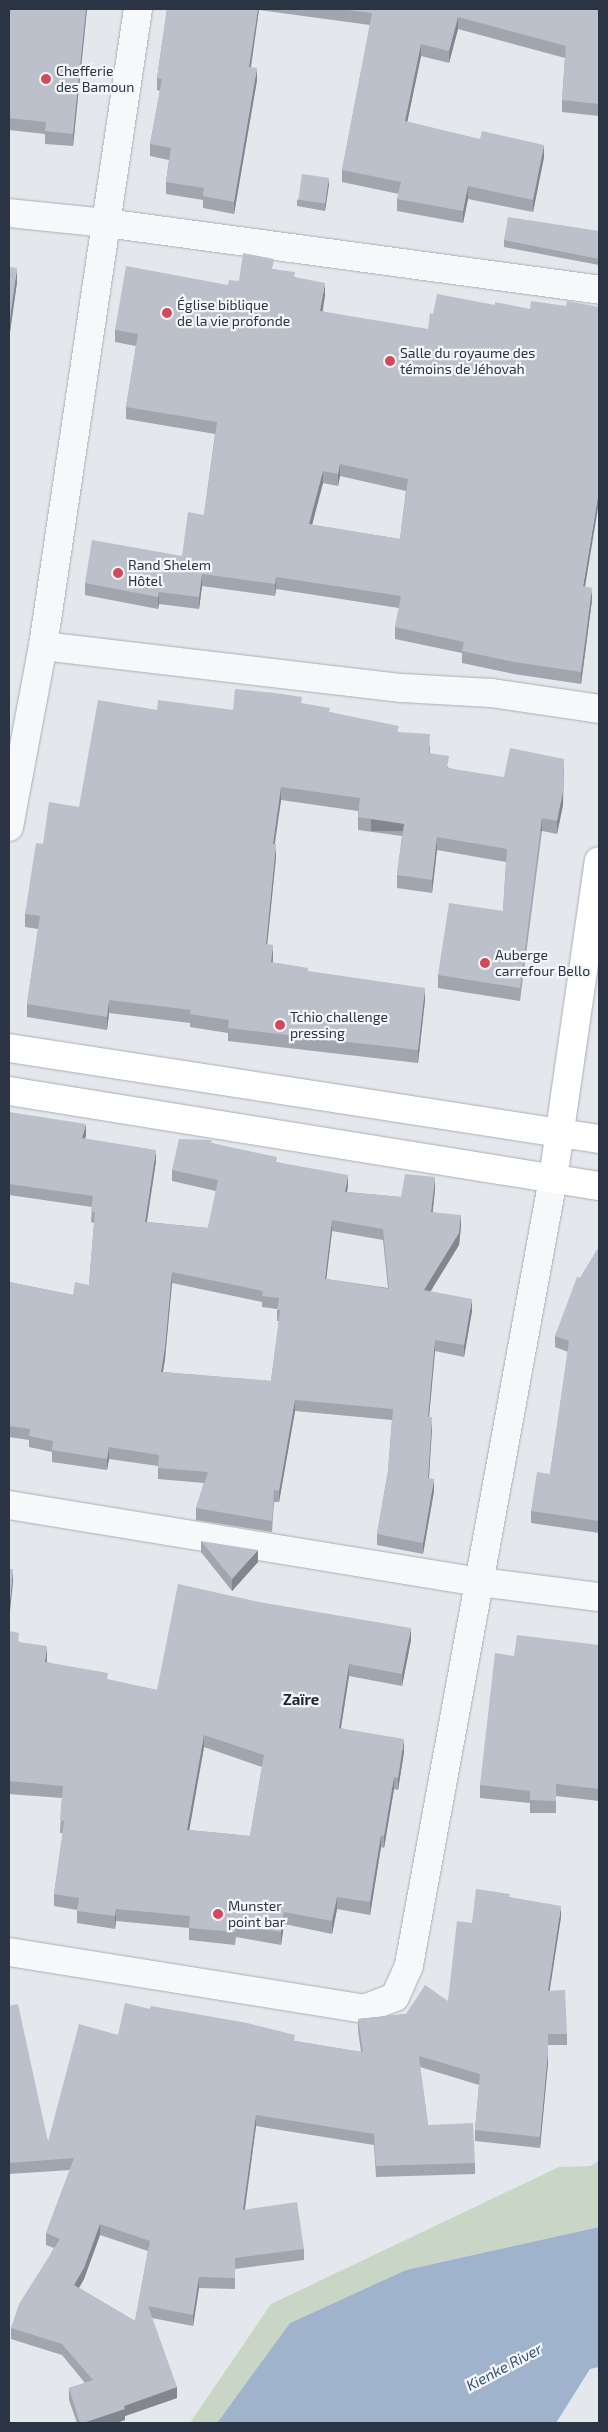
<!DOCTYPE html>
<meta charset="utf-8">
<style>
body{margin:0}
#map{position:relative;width:608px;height:2432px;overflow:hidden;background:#e4e7ec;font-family:"Exo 2",sans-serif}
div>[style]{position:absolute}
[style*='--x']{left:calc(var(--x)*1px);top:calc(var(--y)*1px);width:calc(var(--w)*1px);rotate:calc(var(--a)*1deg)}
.green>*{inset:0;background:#c9d6c5}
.water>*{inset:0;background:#9fb4cc}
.roads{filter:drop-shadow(0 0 1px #a9aeb7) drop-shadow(0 0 1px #a9aeb7)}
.minor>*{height:28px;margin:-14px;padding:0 14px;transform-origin:14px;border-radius:14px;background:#f7f8fa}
.primary>*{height:28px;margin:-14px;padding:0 14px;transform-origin:14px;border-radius:14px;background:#fff}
.wall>*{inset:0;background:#a1a5ae}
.shaded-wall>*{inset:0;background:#83868d;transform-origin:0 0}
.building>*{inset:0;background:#bbc0ca;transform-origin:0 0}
.dots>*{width:14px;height:14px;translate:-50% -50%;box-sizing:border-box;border:2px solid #f4f6f9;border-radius:50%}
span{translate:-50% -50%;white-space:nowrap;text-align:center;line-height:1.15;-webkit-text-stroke:4.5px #f4f6f9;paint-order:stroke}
.poi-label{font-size:14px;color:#2b3445}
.left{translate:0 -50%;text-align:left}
.neighbourhood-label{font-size:15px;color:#1d2536;font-weight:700}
.water-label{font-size:15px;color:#34527a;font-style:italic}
.frame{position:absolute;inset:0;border:10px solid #2b3445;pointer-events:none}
</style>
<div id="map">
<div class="green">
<div style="clip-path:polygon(599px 2161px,599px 2227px,406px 2270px,290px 2323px,217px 2423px,190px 2423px,271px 2304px,559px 2167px,590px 2166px)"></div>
</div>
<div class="water">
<div style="clip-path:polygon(599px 2227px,599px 2367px,590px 2369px,556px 2423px,217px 2423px,290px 2323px,406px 2270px)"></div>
</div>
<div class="roads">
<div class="minor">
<div style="--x:9;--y:213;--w:98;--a:5.9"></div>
<div style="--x:106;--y:223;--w:498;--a:7.7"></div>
<div style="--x:43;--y:646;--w:361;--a:6.7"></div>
<div style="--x:402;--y:688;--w:89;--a:3.2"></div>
<div style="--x:491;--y:693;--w:109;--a:8.4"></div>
<div style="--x:9;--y:827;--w:184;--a:-79.4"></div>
<div style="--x:43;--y:646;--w:644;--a:-81.52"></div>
<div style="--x:9;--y:1505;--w:477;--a:9.3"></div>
<div style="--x:480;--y:1582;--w:120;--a:7.2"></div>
<div style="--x:9;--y:1952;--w:360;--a:9.1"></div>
<div style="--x:364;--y:2009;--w:33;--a:-21"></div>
<div style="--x:395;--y:1997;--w:35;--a:-66"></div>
<div style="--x:409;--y:1965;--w:799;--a:-79.62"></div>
</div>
<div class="primary">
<div style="--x:9;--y:1048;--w:597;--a:8.77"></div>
<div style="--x:9;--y:1091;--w:598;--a:9.15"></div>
<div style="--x:553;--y:1179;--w:321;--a:-81.8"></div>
</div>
</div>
<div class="wall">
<div style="clip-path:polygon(9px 9px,87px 9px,73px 146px,45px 144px,45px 134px,9px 130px)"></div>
<div style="clip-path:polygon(167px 9px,599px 9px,599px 116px,562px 112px,562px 100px,565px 58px,458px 29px,449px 63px,421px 56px,407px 122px,544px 157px,533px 212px,468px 199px,463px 223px,397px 211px,397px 199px,399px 194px,342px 182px,342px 170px,370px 25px,259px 10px,251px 67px,257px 80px,234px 214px,203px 208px,203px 200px,166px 194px,166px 182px,169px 160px,150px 156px,150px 144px,160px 91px,157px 90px,157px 78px)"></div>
<div style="clip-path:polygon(329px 184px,325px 211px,297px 206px,297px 200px)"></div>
<div style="clip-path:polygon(599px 231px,599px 265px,504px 247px,504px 240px)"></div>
<div style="clip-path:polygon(9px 267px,17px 282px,10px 332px,9px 332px)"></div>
<div style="clip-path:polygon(evenodd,274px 269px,295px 277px,325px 295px,323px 311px,585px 587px,592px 600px,581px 684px,514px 674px,462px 663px,462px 653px,395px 639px,395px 627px,399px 608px,276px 589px,275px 596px,202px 586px,199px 609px,159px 604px,158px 609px,85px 595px,85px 583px,182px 556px,204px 515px,215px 434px,126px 419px,126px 407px,136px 346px,115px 342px,115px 330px,228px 285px,274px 269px,340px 476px,406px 491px,400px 539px,312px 525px,323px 483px,338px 486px,340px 476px)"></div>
<div style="clip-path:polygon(302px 704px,399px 732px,430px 746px,430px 753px,449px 768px,563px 805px,557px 834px,542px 831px,520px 1001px,438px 988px,438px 975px,503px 911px,506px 862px,437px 850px,432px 893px,397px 888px,397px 875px,402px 836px,358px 830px,358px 811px,281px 800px,274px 844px,276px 857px,267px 944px,273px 958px,273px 963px,425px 1000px,418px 1063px,228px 1041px,228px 1033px,190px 1027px,190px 1023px,109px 1013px,107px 1030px,27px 1017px,27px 1004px,38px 929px,25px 927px,25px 914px,43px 844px,79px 807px,157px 710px,233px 710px)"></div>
<div style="clip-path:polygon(evenodd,9px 1112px,86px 1135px,85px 1139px,156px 1161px,147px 1222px,208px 1228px,216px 1191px,172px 1181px,172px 1170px,212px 1143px,277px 1162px,348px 1186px,347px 1192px,401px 1197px,435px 1189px,433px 1212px,461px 1226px,459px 1245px,430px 1292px,472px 1311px,464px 1357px,435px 1351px,429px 1417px,432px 1428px,429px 1479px,434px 1491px,423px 1554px,377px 1545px,377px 1534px,388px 1471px,392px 1420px,295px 1411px,279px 1502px,274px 1502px,272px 1532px,196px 1520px,196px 1508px,204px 1483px,158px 1479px,158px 1466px,109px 1459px,107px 1470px,52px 1462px,52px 1452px,29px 1447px,29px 1440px,9px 1437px,9px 1282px,73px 1295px,89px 1285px,94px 1223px,91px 1222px,92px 1207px,9px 1195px,9px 1112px,332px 1231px,383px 1240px,388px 1288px,326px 1279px,332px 1231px,9px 1112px,172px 1283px,262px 1302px,262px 1307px,277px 1309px,277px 1321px,279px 1321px,271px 1381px,163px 1372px,165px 1359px,172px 1283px)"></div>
<div style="clip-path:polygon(599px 1247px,599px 1533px,531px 1523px,531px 1511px,550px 1474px,568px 1352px,555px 1347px,555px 1336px,580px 1278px)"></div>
<div style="clip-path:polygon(201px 1541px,258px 1562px,232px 1591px,201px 1552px)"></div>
<div style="clip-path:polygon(evenodd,9px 1631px,19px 1642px,47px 1659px,47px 1662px,108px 1680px,157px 1690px,411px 1640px,402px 1686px,349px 1676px,341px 1728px,404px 1752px,398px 1790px,394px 1789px,384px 1848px,381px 1847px,370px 1915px,337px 1909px,332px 1934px,284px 1924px,281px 1945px,236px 1937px,235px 1945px,189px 1940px,189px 1928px,116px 1921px,115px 1929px,77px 1923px,77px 1910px,54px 1906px,54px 1894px,63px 1833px,60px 1833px,62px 1798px,9px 1794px,9px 1631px,204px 1747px,262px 1767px,250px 1836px,189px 1830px,204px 1747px)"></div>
<div style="clip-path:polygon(599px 1645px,599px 1801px,556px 1796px,556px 1813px,530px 1813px,530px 1803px,480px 1798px,480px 1785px,514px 1656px)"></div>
<div style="clip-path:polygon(evenodd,510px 1897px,561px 1917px,549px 1991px,567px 2034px,567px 2045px,548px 2045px,548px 2063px,540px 2148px,475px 2141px,475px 2130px,479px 2085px,420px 2067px,428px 2125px,475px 2163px,475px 2174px,376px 2177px,374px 2145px,256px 2126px,245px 2210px,304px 2249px,304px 2260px,235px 2269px,235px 2289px,199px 2288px,193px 2326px,152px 2318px,177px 2398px,125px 2416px,125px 2420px,116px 2423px,77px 2423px,69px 2400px,69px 2388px,85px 2383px,62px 2355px,11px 2339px,11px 2328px,54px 2248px,46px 2245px,46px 2233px,70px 2170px,9px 2174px,9px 2006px,48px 2142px,118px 2035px,150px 2009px,295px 2041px,361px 2052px,358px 2030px,358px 2019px,406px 2014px,448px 2001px,472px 1923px,510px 1897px,100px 2235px,148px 2251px,135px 2321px,79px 2288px,84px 2279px,100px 2235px)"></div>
</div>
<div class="shaded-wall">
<div style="clip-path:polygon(86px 9px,87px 9px,73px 146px,73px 134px)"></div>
<div style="clip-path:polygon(258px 9px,259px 9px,249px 79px,249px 67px)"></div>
<div style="clip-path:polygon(458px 17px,458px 29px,449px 63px,449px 51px)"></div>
<div style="clip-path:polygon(421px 44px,421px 56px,405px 133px,405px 121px)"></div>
<div style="clip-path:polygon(257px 68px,257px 80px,234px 214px,234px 202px)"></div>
<div style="clip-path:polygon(544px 145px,544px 157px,533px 212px,533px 200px)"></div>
<div style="clip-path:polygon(329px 178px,329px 184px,325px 211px,325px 204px)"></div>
<div style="clip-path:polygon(468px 186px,468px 199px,463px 223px,463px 211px)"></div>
<div style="clip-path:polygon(17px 268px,17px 282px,10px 332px,10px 318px)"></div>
<div style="clip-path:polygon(325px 283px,325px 295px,320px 323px,320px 311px)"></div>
<div style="clip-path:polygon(340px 464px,340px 476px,338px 486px,338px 474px)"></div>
<div style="clip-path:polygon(323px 471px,323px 483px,309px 536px,309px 524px)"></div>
<div style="clip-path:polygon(599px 490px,599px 502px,583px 599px,583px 586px)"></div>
<div style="clip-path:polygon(202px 574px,202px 586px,199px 609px,199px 597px)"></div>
<div style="clip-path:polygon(276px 577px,276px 589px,275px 596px,275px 584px)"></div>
<div style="clip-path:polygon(592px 588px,592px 600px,581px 684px,581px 672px)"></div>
<div style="clip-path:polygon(159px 592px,159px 604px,158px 609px,158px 597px)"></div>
<div style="clip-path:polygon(564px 759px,563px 805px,557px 834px,557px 821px)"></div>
<div style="clip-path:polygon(281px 787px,281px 800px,273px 857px,273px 844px)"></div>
<div style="left:542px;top:818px;width:13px;height:171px;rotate:90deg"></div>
<div style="clip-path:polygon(437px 837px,437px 850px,432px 893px,432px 880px)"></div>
<div style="clip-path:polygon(276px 844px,276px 857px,266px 957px,266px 944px)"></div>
<div style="clip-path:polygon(273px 945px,273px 958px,271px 975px,271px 962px)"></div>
<div style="clip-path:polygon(425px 988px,425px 1000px,418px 1063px,418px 1050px)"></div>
<div style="clip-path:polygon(109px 1000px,109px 1013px,107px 1030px,107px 1017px)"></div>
<div style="clip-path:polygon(86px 1124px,86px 1135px,82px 1150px,82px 1138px)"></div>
<div style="clip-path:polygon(156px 1150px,156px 1161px,145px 1233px,145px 1222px)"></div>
<div style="clip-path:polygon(348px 1175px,348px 1186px,345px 1203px,345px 1192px)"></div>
<div style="clip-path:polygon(435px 1177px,435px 1189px,431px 1223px,431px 1212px)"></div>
<div style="clip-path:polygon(461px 1215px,461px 1226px,459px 1245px,424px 1302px,424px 1290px)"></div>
<div style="clip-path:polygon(332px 1220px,332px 1231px,325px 1290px,325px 1279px)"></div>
<div style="clip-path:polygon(172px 1272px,172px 1283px,165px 1359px,161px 1383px,161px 1372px)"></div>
<div style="clip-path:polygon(472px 1299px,472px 1311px,464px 1357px,464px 1345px)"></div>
<div style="clip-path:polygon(435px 1340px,435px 1351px,428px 1428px,428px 1417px)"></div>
<div style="clip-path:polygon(295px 1400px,295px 1411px,279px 1502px,279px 1491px)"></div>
<div style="clip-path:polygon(432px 1417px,432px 1428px,428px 1490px,428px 1478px)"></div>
<div style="clip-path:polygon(109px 1447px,109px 1459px,107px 1470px,107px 1459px)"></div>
<div style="clip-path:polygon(434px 1479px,434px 1491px,423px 1554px,423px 1543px)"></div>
<div style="clip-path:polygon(258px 1550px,258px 1562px,232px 1591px,232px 1579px)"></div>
<div style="clip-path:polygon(13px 1569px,13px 1582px,9px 1621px,9px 1609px)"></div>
<div style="clip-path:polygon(411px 1628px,411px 1640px,402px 1686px,402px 1674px)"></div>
<div style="clip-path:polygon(47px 1646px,47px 1659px,45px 1674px,45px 1662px)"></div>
<div style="clip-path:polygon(349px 1664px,349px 1676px,339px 1740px,339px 1728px)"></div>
<div style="clip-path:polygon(204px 1735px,204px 1747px,187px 1843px,187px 1830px)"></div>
<div style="clip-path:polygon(404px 1739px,404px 1752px,398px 1790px,398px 1778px)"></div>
<div style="clip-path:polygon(394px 1777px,394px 1789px,384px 1848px,384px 1836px)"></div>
<div style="clip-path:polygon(381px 1835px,381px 1847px,370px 1915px,370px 1902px)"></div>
<div style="clip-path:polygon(337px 1897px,337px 1909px,332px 1934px,332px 1921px)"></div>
<div style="clip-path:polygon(561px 1906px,561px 1917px,548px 2002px,548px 1991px)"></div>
<div style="clip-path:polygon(116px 1909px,116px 1921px,115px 1929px,115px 1916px)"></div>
<div style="clip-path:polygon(284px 1912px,284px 1924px,281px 1945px,281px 1932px)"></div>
<div style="clip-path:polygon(548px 2052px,548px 2063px,540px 2148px,540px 2137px)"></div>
<div style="clip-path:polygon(256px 2115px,256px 2126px,243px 2221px,243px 2210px)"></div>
<div style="clip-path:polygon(100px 2224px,100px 2235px,84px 2279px,74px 2296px,74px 2285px)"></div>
<div style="clip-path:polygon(199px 2277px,199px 2288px,193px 2326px,193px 2315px)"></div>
<div style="clip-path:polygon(177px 2387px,177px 2398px,125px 2416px,125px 2420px,116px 2423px,83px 2423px,124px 2406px)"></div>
</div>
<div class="building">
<div style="clip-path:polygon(9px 9px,86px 9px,73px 134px,45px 131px,46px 122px,9px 118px)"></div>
<div style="clip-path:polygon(167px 9px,258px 9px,249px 67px,257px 68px,234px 202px,203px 196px,204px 188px,166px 182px,171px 148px,150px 144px,162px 79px,157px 78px)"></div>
<div style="clip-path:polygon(339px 9px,599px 9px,599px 104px,562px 100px,566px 46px,458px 17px,449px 51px,421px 44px,405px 121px,480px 139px,482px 131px,544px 145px,533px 200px,468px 186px,463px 211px,397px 199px,401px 182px,342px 170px,372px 13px)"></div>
<div style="left:302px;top:174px;width:27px;height:26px;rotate:8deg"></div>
<div style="clip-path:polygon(508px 217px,599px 231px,599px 259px,504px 240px)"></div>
<div style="clip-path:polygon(evenodd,243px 253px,274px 259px,272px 269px,295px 272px,294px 277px,325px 283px,320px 311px,428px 329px,430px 313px,433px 314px,437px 294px,495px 305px,495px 302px,530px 309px,531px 301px,566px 306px,567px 301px,599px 307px,599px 490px,583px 586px,592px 588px,581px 672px,514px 662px,462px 651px,464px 642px,395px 627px,401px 596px,276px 577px,275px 584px,202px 574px,199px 597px,159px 592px,158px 597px,85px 583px,92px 540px,182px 556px,188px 512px,204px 515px,217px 422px,126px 407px,138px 334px,115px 330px,126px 266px,228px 285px,229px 280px,239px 281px,243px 253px,340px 464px,408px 479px,400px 539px,309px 524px,323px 471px,338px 474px,340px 464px)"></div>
<div style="clip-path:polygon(9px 267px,17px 268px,10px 318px,9px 318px)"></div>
<div style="clip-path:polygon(235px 689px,275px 693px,302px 697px,301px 703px,330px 708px,329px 712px,399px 726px,397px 732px,430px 734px,429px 753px,449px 756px,447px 768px,504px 777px,510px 748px,564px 759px,563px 792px,557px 821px,542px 818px,520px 988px,438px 975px,449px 903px,503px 911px,507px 849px,437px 837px,432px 880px,397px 875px,404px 824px,358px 817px,360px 798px,281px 787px,273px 844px,276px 844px,266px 944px,273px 945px,271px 962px,308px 968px,308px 971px,425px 988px,418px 1050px,228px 1028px,229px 1020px,190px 1014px,191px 1010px,109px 1000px,107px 1017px,27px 1004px,40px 916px,25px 914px,36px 843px,43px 844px,49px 802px,79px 807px,98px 700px,157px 710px,158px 700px,233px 710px)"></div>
<div style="clip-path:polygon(evenodd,9px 1112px,86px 1124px,82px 1138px,156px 1150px,145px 1222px,208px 1228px,218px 1180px,172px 1170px,179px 1139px,212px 1140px,211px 1143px,277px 1157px,276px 1162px,348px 1175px,345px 1192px,401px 1197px,405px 1174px,435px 1177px,431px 1212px,461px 1215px,459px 1233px,424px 1290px,472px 1299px,464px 1345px,435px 1340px,428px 1417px,432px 1417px,428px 1478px,434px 1479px,423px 1543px,377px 1534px,388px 1471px,393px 1409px,295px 1400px,279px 1491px,274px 1490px,272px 1521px,196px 1508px,208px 1472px,158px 1468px,159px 1455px,109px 1447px,107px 1459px,52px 1450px,53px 1441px,29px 1436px,30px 1429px,9px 1426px,9px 1282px,73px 1295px,75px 1282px,89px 1285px,95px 1212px,91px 1211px,93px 1196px,9px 1184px,9px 1112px,332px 1220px,383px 1229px,389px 1289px,325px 1279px,332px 1220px,9px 1112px,172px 1272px,263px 1291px,262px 1296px,279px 1298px,277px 1310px,280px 1310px,271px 1381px,161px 1372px,165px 1348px,172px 1272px)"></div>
<div style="clip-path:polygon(599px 1247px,599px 1521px,531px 1511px,537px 1472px,550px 1474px,569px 1341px,555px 1336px,577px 1277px,580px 1278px)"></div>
<div style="clip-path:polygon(201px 1541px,258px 1550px,232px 1579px)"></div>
<div style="clip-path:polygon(9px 1569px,13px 1569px,9px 1609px)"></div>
<div style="clip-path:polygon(evenodd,178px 1584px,259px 1602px,411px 1628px,402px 1674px,349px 1664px,339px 1728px,404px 1739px,398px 1778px,394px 1777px,384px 1836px,381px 1835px,370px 1902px,337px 1897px,332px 1921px,284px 1912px,281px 1932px,236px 1925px,235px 1932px,189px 1928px,190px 1916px,116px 1909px,115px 1916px,77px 1911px,79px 1898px,54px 1894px,64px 1821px,60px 1820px,63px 1786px,9px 1781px,9px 1631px,19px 1633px,18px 1642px,47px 1646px,45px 1662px,108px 1673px,107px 1679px,157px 1690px,178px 1584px,204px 1735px,264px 1755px,250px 1836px,187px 1830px,204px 1735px)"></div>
<div style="clip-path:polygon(517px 1635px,599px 1645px,599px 1789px,556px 1784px,556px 1801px,530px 1800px,530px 1791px,480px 1785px,495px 1653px,514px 1656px)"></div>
<div style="clip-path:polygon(evenodd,476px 1889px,510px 1894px,509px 1897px,561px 1906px,548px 1991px,565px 1990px,567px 2034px,548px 2034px,548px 2052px,540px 2137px,475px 2130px,480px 2074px,419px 2056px,428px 2125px,473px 2123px,475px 2163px,376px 2166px,374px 2134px,256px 2115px,243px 2210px,297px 2202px,304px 2249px,235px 2258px,235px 2278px,199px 2277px,193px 2315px,148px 2306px,177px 2387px,124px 2406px,125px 2409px,83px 2423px,80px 2423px,69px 2388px,93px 2380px,62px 2344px,11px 2328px,19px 2304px,60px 2239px,46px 2233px,74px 2158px,9px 2163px,9px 2006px,18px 2004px,48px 2142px,79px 2024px,118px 2035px,125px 2003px,150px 2009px,151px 2006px,247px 2023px,295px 2035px,294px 2041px,363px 2052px,358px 2019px,406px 2014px,425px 1985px,448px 2001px,457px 1921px,472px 1923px,476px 1889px,100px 2224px,150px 2241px,135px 2321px,74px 2285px,84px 2268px,100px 2224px)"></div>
</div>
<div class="dots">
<div style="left:46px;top:79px;background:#d1495b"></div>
<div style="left:167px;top:313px;background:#d1495b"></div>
<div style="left:390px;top:361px;background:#d1495b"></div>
<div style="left:118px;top:573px;background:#d1495b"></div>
<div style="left:485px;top:963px;background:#d1495b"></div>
<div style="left:280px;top:1025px;background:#d1495b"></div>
<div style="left:218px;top:1914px;background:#d1495b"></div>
</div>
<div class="poi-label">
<span class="left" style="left:56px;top:79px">Chefferie<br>des Bamoun</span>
<span class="left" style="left:177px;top:313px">Église biblique<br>de la vie profonde</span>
<span class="left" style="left:400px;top:361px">Salle du royaume des<br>témoins de Jéhovah</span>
<span class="left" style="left:128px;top:573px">Rand Shelem<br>Hôtel</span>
<span class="left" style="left:495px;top:963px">Auberge<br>carrefour Bello</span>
<span class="left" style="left:290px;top:1025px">Tchio challenge<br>pressing</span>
<span class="left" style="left:228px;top:1914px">Munster<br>point bar</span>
</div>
<div class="neighbourhood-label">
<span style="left:301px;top:1700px">Zaïre</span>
</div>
<div class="water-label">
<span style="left:504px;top:2367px;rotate:-28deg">Kienke River</span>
</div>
<div class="frame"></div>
</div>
